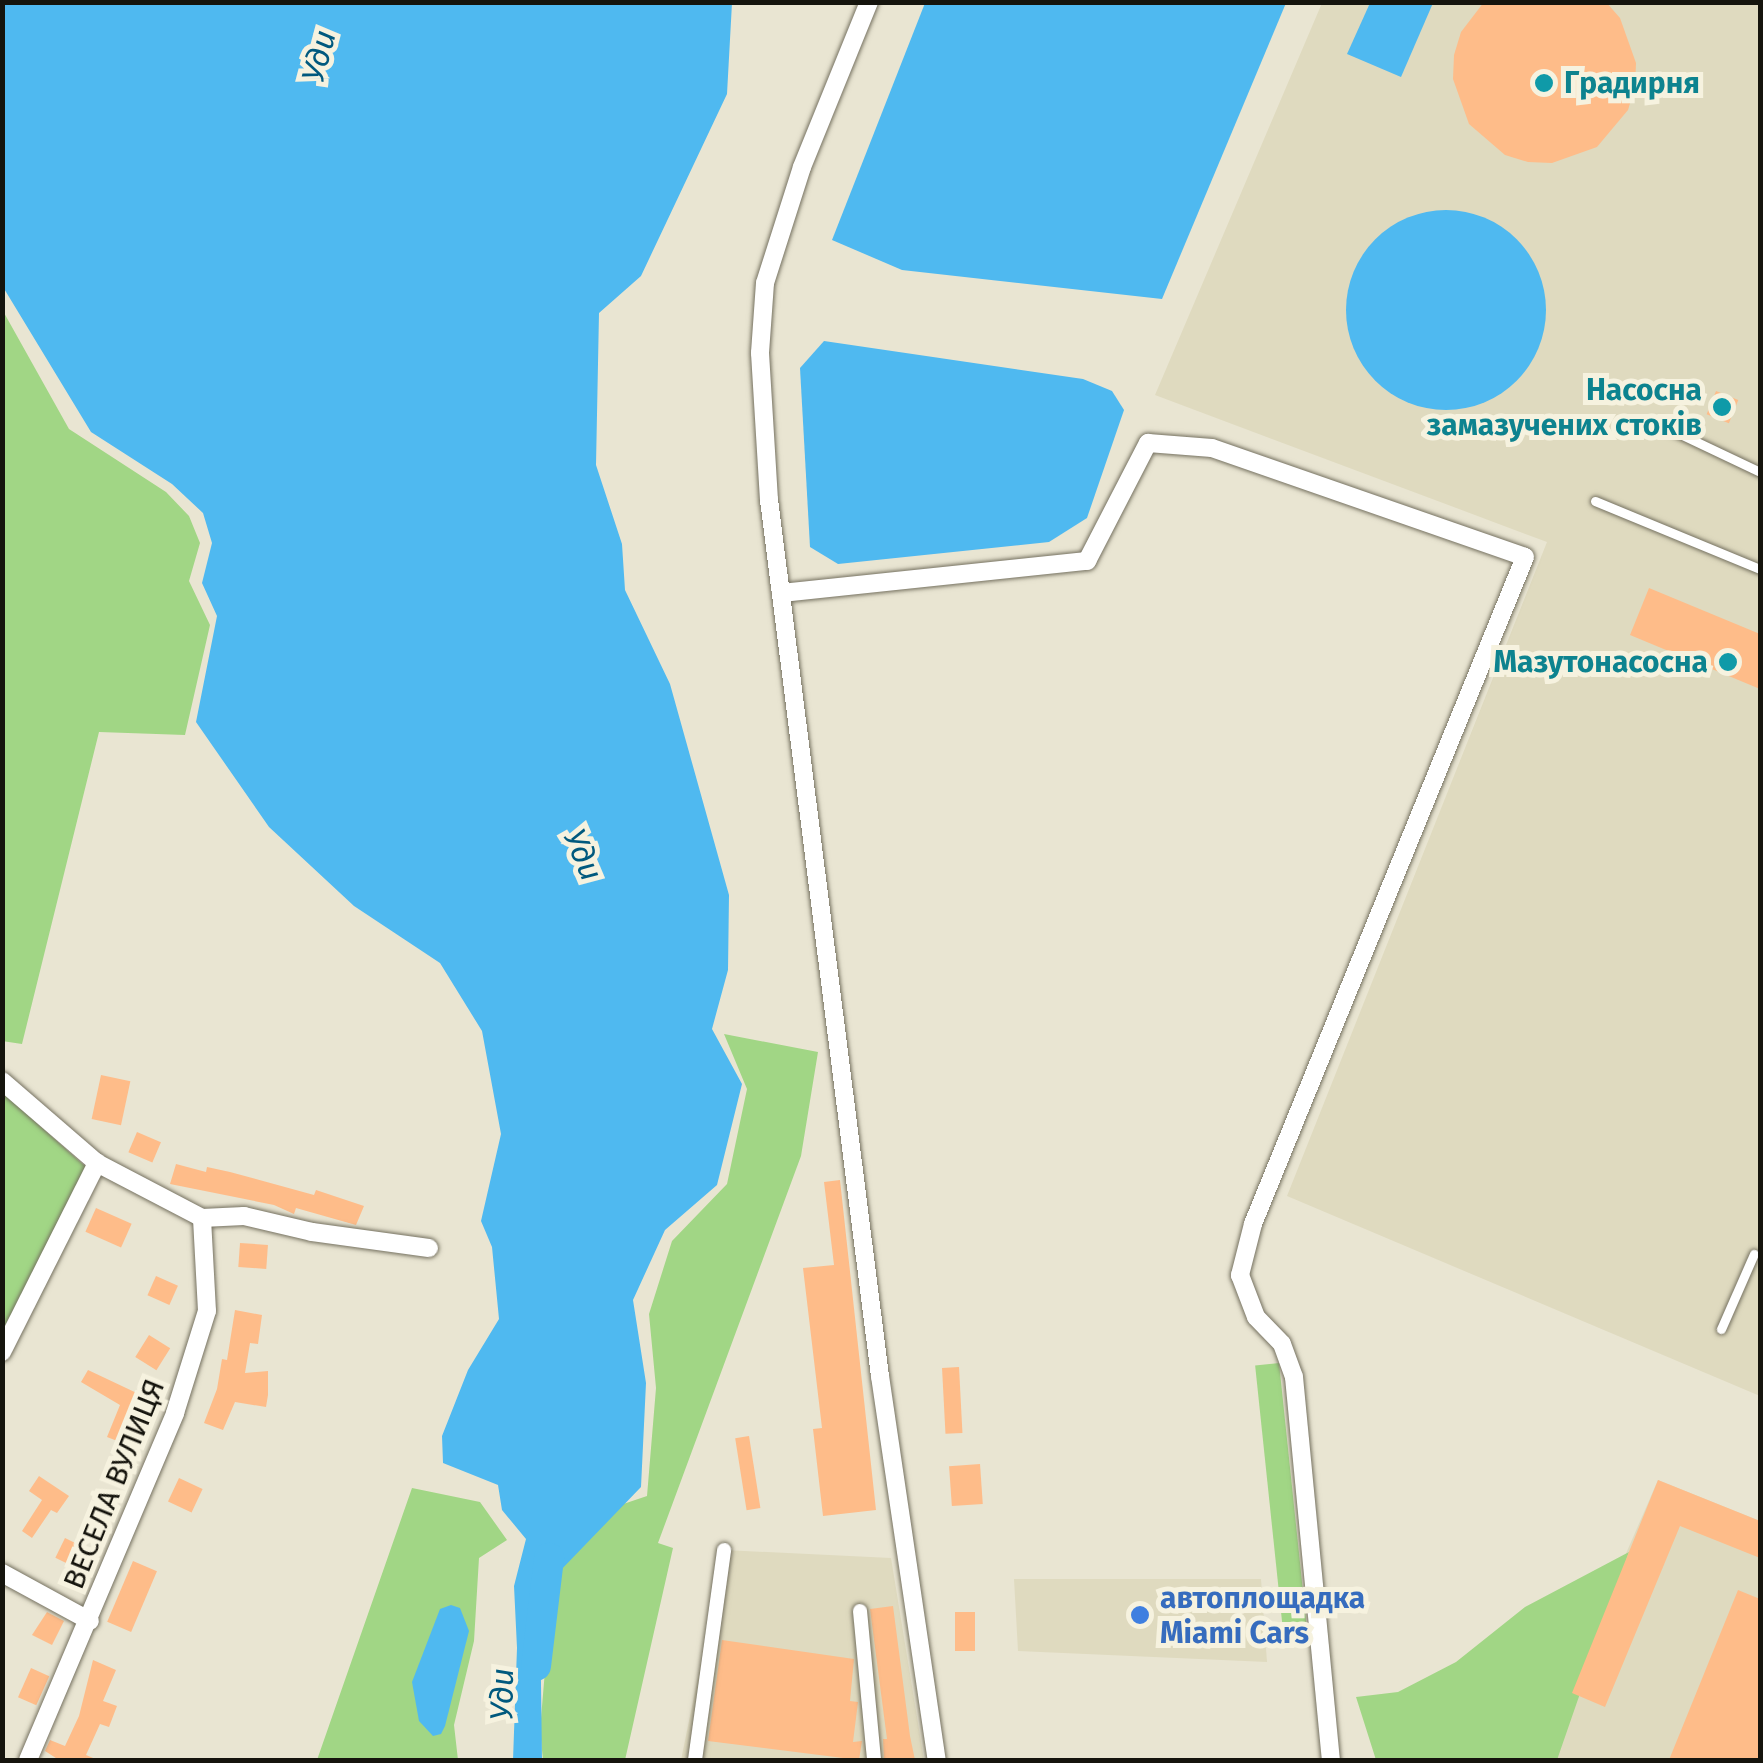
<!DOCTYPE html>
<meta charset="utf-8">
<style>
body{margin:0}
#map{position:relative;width:1763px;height:1763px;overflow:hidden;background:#e9e5d2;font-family:"Fira Sans",sans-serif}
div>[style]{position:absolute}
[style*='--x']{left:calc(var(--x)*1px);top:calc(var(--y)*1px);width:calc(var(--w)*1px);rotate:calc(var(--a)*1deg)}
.built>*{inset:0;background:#dfdabf}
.green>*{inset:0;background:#a1d685;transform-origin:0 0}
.water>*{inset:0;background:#4fb9f0}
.round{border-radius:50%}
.river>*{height:30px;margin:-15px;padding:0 15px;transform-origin:15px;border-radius:15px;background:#4fb9f0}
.building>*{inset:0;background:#febc89;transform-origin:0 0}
.roads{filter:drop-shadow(0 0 2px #757160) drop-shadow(0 0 2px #757160)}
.service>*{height:9px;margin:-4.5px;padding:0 4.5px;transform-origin:4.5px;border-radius:4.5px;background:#fff}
.pedestrian>*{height:14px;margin:-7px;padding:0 7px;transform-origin:7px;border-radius:7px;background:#fff}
.minor>*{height:18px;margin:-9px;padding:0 9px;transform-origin:9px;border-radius:9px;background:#fff}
.dots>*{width:28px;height:28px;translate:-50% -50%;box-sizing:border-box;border:5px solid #f6f2df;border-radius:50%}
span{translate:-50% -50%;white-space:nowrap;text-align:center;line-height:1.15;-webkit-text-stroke:10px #f6f2df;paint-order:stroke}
.culture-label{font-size:30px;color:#0d838f;font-weight:700}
.left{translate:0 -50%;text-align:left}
.right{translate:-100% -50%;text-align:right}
.street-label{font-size:30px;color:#15140d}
.shop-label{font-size:30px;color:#366cbe;font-weight:700}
.water-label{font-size:32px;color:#00597e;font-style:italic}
.frame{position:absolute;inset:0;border:5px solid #15140d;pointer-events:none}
</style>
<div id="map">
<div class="built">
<div style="clip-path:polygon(1322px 3px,1760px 3px,1760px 1396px,1287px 1196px,1547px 542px,1155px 395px)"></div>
<div style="clip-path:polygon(1658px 1480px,1760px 1521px,1760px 1760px,1536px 1760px)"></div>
<div style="clip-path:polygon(724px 1550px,891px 1558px,924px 1760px,681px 1760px)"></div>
<div style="clip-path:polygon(1014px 1579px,1261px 1579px,1267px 1662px,1018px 1651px)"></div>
</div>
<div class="green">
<div style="clip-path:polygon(3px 311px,69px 429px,166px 492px,189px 516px,200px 543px,189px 581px,210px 625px,185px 735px,99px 732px,22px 1044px,2px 1041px)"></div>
<div style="clip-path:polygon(724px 1034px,818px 1052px,801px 1156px,658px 1543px,673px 1548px,625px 1760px,543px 1760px,540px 1730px,549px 1623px,570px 1522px,647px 1496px,656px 1388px,649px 1314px,672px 1241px,727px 1184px,747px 1089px)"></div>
<div style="clip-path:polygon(3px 1093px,87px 1168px,3px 1337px)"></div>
<div style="left:1279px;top:1363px;width:282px;height:24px;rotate:84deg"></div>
<div style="clip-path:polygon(412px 1488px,480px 1502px,507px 1540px,479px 1558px,474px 1641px,454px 1725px,458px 1760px,317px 1760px)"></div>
<div style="clip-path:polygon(1629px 1552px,1557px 1760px,1376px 1760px,1356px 1697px,1398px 1692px,1456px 1662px,1525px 1607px)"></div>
</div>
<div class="water">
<div style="clip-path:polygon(3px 2px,732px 3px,727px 94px,641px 276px,599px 313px,596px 465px,622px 544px,625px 590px,670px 684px,729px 895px,728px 970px,712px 1029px,742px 1084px,717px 1185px,665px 1230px,633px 1300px,646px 1383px,641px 1487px,558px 1573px,540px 1608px,542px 1760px,513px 1760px,517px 1648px,514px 1586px,526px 1539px,502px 1510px,498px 1485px,443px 1463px,442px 1436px,468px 1370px,499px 1319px,492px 1247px,481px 1221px,501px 1134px,482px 1031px,440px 963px,354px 906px,269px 827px,196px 722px,217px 616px,202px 583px,212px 543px,203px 513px,172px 484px,91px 432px,3px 287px)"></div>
<div style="clip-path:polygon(925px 3px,1286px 3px,1162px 299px,902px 270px,832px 240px)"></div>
<div style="clip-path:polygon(1370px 3px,1433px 3px,1401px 77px,1347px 54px)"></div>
<div class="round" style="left:1346px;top:210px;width:200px;height:200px"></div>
<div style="clip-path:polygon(824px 341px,1083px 379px,1112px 391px,1124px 410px,1087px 518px,1049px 542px,838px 564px,810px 547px,800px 368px)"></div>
<div style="clip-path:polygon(451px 1605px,460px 1608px,469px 1631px,445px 1726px,441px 1734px,433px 1736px,419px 1721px,412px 1682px,440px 1609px)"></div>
</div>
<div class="river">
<div style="--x:536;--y:1666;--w:109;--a:-83.1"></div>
</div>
<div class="building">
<div style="clip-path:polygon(1484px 2px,1606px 2px,1620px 18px,1636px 63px,1635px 87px,1628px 110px,1597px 147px,1552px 163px,1528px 162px,1505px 155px,1469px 124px,1453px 79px,1454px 55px,1461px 32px)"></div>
<div style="left:1716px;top:391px;width:24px;height:25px;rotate:22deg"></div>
<div style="clip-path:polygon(1649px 588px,1760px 634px,1760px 689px,1630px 635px)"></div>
<div style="left:101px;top:1075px;width:30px;height:45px;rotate:12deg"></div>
<div style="left:137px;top:1132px;width:26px;height:22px;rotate:23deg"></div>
<div style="clip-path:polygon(176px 1164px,206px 1172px,207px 1167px,230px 1172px,314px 1195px,316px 1190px,364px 1206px,356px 1225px,296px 1208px,294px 1214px,274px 1205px,170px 1184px)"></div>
<div style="clip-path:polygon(840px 1180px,876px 1510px,823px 1516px,813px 1429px,822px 1428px,803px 1268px,834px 1265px,824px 1182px)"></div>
<div style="left:96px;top:1208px;width:39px;height:26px;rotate:24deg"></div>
<div style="left:240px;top:1243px;width:28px;height:24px;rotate:4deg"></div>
<div style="left:156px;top:1276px;width:24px;height:21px;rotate:24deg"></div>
<div style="clip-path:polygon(235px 1310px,262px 1315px,258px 1344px,250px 1343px,245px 1373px,268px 1371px,268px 1395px,266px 1407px,235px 1402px,223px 1430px,204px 1423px,217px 1389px,222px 1359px,227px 1360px)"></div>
<div style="left:149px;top:1335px;width:25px;height:26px;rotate:32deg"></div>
<div style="left:959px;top:1367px;width:66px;height:17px;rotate:87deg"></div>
<div style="clip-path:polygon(88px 1370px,160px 1404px,152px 1421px,142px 1416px,130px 1446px,107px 1437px,120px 1405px,81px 1382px)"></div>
<div style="left:749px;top:1436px;width:73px;height:14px;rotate:81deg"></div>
<div style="left:980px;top:1464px;width:40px;height:31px;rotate:86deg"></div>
<div style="clip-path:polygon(39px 1476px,69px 1496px,57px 1513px,51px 1510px,32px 1538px,22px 1531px,42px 1500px,29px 1491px)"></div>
<div style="left:179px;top:1478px;width:26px;height:26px;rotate:25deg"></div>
<div style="clip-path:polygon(1658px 1480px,1760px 1521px,1760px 1558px,1680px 1526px,1605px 1707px,1572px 1693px)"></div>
<div style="left:65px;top:1538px;width:25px;height:22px;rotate:26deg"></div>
<div style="left:133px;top:1561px;width:26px;height:66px;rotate:23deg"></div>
<div style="clip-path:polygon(1738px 1590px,1760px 1599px,1760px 1760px,1669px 1760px)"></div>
<div style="clip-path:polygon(893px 1606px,910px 1736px,915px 1760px,884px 1760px,883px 1739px,887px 1739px,870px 1609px)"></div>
<div style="clip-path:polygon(47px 1612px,64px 1621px,52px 1645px,32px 1635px)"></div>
<div style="left:955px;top:1612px;width:20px;height:39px"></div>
<div style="clip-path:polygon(722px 1640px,854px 1659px,850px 1701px,858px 1702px,853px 1742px,862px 1741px,859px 1760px,708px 1741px)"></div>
<div style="clip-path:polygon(93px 1660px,116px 1670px,103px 1701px,117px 1706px,109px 1727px,100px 1724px,86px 1755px,98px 1760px,59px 1760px,45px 1751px,50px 1740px,65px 1746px,79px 1716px)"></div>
<div style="left:31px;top:1668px;width:20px;height:32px;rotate:24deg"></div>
</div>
<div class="roads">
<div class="service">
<div style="--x:1659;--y:424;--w:112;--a:25.4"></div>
<div style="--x:1595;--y:501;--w:178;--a:22.4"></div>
<div style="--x:1721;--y:1329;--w:82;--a:-66.3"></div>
</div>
<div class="pedestrian">
<div style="--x:860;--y:1611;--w:150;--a:84.6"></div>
<div style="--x:695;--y:1760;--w:212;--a:-82.1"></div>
</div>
<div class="minor">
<div style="--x:869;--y:2;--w:178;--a:112.1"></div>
<div style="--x:802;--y:167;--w:122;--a:107.7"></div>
<div style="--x:765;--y:283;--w:70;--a:94.1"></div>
<div style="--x:760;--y:353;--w:147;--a:86.5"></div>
<div style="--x:769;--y:500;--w:883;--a:82.78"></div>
<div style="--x:880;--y:1376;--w:388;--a:81.6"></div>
<div style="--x:781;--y:593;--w:308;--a:-6"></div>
<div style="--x:1087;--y:561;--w:133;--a:-62.7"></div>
<div style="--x:1148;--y:443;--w:64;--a:4.5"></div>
<div style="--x:1212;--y:448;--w:331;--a:19.2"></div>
<div style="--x:1525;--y:557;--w:720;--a:112.19"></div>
<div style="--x:1253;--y:1224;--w:53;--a:104.3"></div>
<div style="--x:1240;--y:1275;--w:45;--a:69.1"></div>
<div style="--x:1256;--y:1317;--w:37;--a:46"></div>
<div style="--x:1282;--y:1344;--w:35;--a:70"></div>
<div style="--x:1294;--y:1377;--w:385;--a:84.5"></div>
<div style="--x:2;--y:1081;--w:125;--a:40.8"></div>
<div style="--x:97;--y:1163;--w:119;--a:27.6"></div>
<div style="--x:202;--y:1218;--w:42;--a:-2.7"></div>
<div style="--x:244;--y:1216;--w:70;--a:13.2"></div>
<div style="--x:312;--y:1232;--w:118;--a:7.8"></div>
<div style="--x:2;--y:1352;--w:212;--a:-63.3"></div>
<div style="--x:2;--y:1573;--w:100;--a:28.6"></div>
<div style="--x:28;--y:1760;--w:377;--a:-67"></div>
<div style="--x:175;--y:1413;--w:107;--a:-72.6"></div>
<div style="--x:207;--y:1311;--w:93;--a:-93.1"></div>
</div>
</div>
<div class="dots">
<div style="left:1544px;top:83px;background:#0f9aa8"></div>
<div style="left:1722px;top:407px;background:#0f9aa8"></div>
<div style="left:1728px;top:662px;background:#0f9aa8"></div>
<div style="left:1140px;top:1615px;background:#3f7fe0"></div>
</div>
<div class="culture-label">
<span class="left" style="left:1564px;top:83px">Градирня</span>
<span class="right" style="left:1702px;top:407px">Насосна<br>замазучених стоків</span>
<span class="right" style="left:1708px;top:662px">Мазутонасосна</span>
</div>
<div class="street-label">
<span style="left:114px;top:1484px;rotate:-68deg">ВЕСЕЛА ВУЛИЦЯ</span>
</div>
<div class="shop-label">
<span class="left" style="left:1160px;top:1615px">автоплощадка<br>Miami Cars</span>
</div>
<div class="water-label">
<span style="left:319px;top:56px;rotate:-75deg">Уди</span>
<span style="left:583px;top:855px;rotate:67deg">Уди</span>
<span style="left:502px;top:1694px;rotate:-89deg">Уди</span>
</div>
<div class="frame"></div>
</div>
